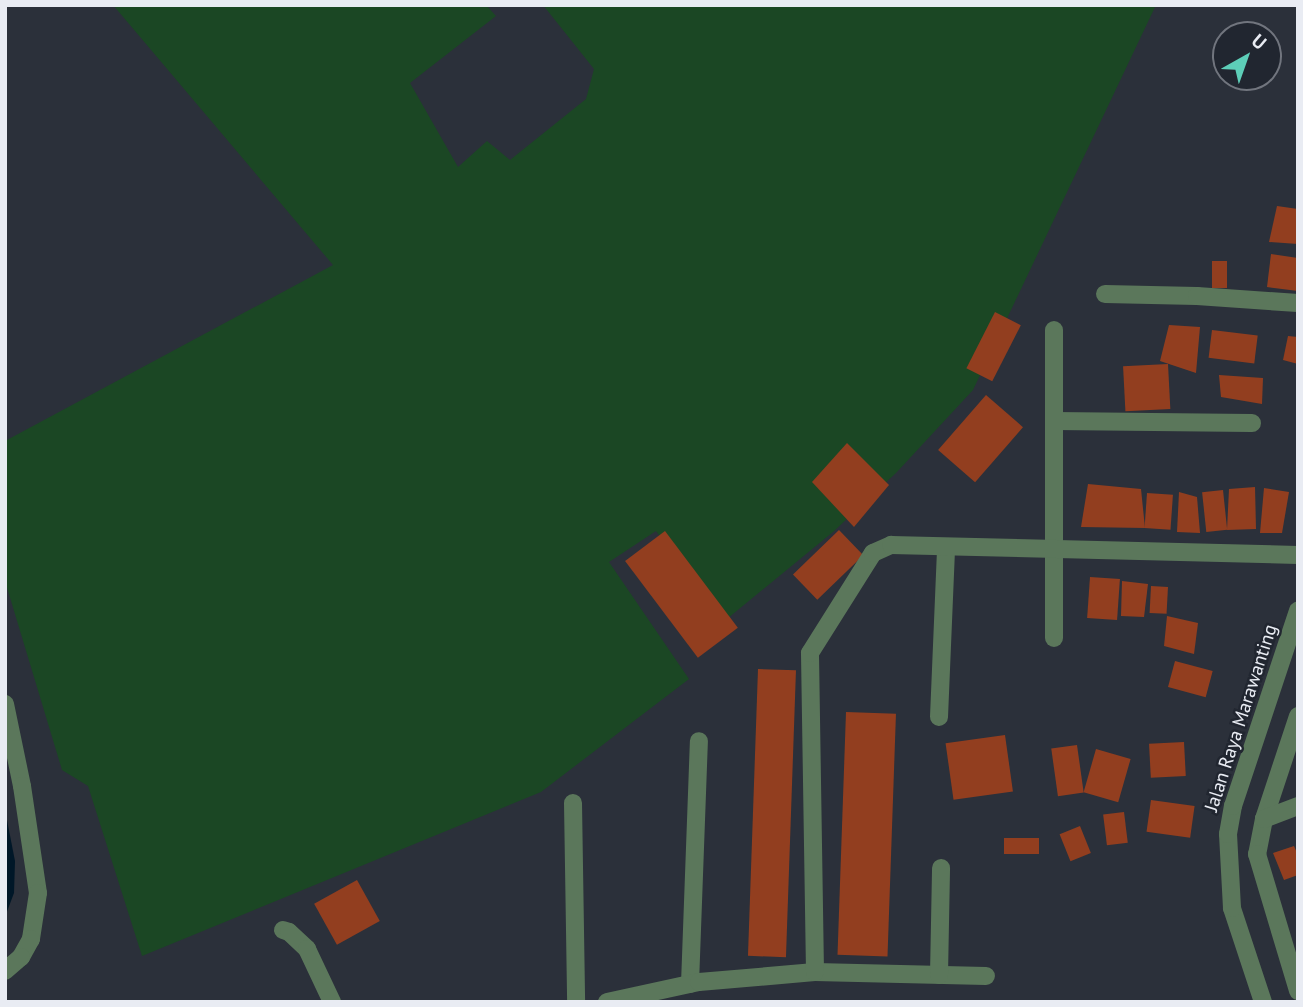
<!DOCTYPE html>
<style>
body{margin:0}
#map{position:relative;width:1303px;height:1007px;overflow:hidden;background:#2b303a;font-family:"PT Sans",sans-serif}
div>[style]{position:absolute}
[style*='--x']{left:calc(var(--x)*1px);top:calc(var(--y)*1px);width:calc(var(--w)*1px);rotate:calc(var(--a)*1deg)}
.green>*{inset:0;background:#1b4724}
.water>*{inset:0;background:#001728}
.building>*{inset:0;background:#923e1f;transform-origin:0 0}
.minor>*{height:18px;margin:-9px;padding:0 9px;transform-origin:9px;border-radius:9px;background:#5b775b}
.tertiary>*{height:18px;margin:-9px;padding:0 9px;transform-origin:9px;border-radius:9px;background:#5b775b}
span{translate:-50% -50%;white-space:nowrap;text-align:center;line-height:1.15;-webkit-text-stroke:5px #212630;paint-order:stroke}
.street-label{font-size:19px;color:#e9ecf3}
.frame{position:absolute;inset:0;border:7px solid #e9ecf3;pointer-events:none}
.north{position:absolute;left:1212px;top:21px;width:70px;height:70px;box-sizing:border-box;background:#212630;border:2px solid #71757e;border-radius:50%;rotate:40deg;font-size:19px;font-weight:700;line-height:28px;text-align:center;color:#e9ecf3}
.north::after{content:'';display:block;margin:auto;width:24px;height:32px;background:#5dceb8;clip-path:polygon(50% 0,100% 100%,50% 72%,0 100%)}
</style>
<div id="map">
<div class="green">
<div style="clip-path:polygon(113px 5px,486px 5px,496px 16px,410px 83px,458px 167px,487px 141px,510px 160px,586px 99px,594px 69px,543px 5px,1156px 5px,973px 390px,896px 473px,833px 532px,722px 623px,656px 531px,609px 562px,689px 679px,541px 792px,142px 956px,88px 786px,62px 770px,5px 581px,5px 441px,333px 265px)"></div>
</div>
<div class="water">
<div style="clip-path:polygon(5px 810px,15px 861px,14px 893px,5px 917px)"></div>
</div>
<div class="building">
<div style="clip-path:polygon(1277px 206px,1298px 209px,1298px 244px,1269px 242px)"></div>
<div style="clip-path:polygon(1271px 254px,1298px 258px,1298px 291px,1267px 287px)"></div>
<div style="left:1212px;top:261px;width:15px;height:27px"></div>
<div style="left:995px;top:312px;width:29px;height:63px;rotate:27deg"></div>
<div style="clip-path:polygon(1169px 325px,1200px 327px,1196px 373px,1160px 361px)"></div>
<div style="left:1212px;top:330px;width:46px;height:28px;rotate:7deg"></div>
<div style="clip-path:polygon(1288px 336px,1298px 337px,1298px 364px,1283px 360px)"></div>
<div style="left:1168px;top:364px;width:45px;height:45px;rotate:87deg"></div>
<div style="clip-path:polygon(1219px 375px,1263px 378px,1262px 404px,1221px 397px)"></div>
<div style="left:986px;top:395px;width:49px;height:73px;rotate:41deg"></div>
<div style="clip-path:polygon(847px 443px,889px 485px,854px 527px,812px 482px)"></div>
<div style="clip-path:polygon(1088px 484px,1141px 489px,1145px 528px,1081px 527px)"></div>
<div style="clip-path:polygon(1255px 487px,1256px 529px,1227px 530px,1229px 489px)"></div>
<div style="clip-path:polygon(1264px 488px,1289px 492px,1282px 533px,1260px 533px)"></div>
<div style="left:1223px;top:490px;width:40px;height:21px;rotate:84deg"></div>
<div style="clip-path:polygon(1179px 492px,1197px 497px,1200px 533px,1177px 532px)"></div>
<div style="left:1147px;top:493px;width:26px;height:35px;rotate:4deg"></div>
<div style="left:839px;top:530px;width:35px;height:64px;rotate:46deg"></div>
<div style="left:665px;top:531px;width:121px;height:50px;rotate:53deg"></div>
<div style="left:1090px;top:577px;width:30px;height:41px;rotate:4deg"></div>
<div style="clip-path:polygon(1122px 581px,1148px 584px,1144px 617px,1121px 616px)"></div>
<div style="left:1151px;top:586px;width:17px;height:27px;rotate:3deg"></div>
<div style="clip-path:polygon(1167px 616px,1198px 623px,1194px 654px,1164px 646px)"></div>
<div style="left:1175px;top:661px;width:39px;height:27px;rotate:15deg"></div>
<div style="left:758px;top:669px;width:38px;height:287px;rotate:2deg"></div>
<div style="left:846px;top:712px;width:50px;height:243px;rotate:2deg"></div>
<div style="left:1005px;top:735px;width:57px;height:60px;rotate:82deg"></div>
<div style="left:1184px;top:742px;width:34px;height:35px;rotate:87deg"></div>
<div style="left:1077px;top:745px;width:48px;height:26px;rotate:82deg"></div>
<div style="left:1096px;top:749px;width:36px;height:45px;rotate:16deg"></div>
<div style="left:1151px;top:800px;width:44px;height:32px;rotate:8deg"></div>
<div style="left:1124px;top:812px;width:31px;height:21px;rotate:83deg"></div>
<div style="left:1080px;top:826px;width:29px;height:22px;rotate:68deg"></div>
<div style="left:1004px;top:838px;width:35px;height:16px"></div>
<div style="clip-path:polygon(1294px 846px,1298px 855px,1298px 875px,1284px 880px,1273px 853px)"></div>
<div style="left:357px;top:880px;width:47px;height:49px;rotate:61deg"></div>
</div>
<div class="minor">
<div style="--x:1105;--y:294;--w:92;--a:1.2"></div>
<div style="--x:1197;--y:296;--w:101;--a:4"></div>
<div style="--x:1054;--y:421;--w:198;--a:0.6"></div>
<div style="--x:1054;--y:638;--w:308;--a:-90"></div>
<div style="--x:1298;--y:716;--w:108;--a:108.3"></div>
<div style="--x:1264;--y:819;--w:36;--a:101"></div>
<div style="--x:1257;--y:854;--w:143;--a:73.3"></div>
<div style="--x:939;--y:717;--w:170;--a:-87.6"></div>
<div style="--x:573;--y:803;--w:199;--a:89.1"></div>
<div style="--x:1264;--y:819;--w:36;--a:-21"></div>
<div style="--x:283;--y:930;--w:6;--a:18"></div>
<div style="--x:289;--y:932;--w:25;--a:43"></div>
<div style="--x:307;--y:949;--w:59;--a:64.7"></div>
<div style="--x:815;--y:972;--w:171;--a:1.3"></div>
<div style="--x:939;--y:975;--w:107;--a:-88.9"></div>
<div style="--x:690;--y:984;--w:243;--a:-87.9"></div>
<div style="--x:607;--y:1002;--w:94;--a:-12.3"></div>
<div style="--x:699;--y:982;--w:116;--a:-4.9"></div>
<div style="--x:815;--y:972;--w:319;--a:-90.9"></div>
<div style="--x:810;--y:653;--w:118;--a:-57.8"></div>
<div style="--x:873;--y:553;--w:20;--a:-24"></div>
<div style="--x:891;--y:545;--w:407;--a:1.4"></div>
</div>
<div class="tertiary">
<div style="--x:5;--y:704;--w:84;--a:78.3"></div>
<div style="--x:22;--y:786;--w:108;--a:81.5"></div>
<div style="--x:38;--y:893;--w:47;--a:98.7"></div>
<div style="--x:31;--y:939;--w:21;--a:119"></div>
<div style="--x:21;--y:957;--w:21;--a:139"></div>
<div style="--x:1263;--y:1002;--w:99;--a:-108.3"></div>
<div style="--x:1232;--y:908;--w:74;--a:-93.1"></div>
<div style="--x:1228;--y:834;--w:28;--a:-80"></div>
<div style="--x:1233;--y:806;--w:206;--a:-71.6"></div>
</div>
<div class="street-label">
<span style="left:1241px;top:718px;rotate:-72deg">Jalan Raya Marawanting</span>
</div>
<div class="frame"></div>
<div class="north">U</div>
</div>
